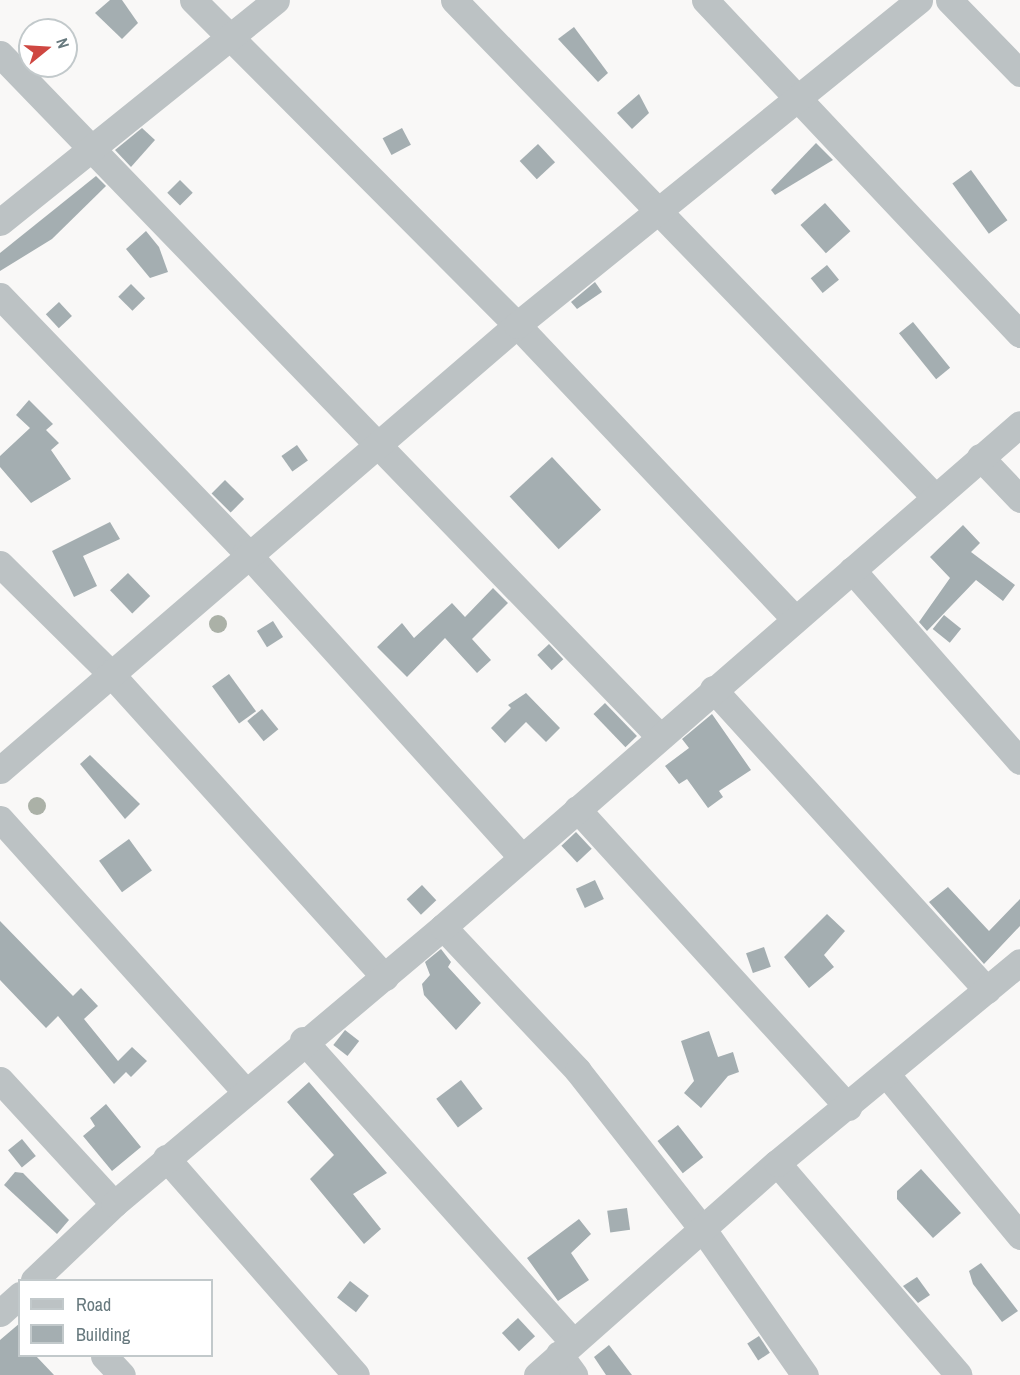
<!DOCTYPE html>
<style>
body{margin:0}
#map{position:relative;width:1020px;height:1375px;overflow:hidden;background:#f9f8f7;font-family:"Archivo Narrow",sans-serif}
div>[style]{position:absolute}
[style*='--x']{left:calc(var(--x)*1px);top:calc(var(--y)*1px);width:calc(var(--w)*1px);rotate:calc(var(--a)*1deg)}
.building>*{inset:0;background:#a4aeb1;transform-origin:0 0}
.street>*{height:27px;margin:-13.5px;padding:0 13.5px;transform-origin:13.5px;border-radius:13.5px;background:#bcc2c4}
.trees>*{width:18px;height:18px;margin:-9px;border-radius:50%;background:#abb1a7}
span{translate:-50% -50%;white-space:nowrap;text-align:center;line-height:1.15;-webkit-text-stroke:6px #fff;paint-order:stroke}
.legend{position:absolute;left:18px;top:1279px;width:195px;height:78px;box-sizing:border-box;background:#fff;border:2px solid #c2c9cb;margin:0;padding:8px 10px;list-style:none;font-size:18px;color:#67797e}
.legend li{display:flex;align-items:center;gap:12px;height:30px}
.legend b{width:30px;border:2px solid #c2c9cb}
.north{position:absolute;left:18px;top:18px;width:60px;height:60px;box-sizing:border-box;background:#fff;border:2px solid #c2c9cb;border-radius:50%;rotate:72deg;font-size:16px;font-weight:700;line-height:24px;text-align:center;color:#67797e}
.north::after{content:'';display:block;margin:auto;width:21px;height:27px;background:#cf4741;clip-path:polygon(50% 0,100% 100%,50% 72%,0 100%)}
</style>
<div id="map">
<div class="building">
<div style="clip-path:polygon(110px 0,122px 0,138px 23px,122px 39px,95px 13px)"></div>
<div style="clip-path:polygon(574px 27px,608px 73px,598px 82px,558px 39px)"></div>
<div style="clip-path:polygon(639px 94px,649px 113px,632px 129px,617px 113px)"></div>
<div style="clip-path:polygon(142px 128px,155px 140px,131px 167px,115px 150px)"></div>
<div style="left:402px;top:128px;width:19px;height:22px;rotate:62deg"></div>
<div style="clip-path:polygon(816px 143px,833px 160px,775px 195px,771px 190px)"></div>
<div style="left:538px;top:144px;width:25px;height:25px;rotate:47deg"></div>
<div style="left:971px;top:170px;width:62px;height:23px;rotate:54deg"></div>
<div style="clip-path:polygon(96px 176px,106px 186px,52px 239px,0 271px,0 253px)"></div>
<div style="left:180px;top:180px;width:18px;height:18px;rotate:45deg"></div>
<div style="left:825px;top:203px;width:38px;height:33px;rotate:48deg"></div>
<div style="clip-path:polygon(146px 231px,159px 247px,168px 272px,150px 278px,126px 249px)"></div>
<div style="left:827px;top:265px;width:19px;height:21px;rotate:51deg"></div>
<div style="clip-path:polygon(595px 282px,602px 292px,577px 309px,571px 302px)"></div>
<div style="left:131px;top:284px;width:20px;height:18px;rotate:45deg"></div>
<div style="left:59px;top:302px;width:19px;height:18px;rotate:47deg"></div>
<div style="left:913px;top:322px;width:59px;height:18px;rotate:51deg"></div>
<div style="clip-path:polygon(29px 400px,53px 424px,46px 430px,59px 443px,51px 450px,71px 479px,31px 503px,0 467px,0 456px,30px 428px,16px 415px)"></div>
<div style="left:297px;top:445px;width:19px;height:19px;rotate:55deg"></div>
<div style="left:552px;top:457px;width:72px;height:58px;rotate:47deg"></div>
<div style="left:225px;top:480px;width:27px;height:19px;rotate:45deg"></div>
<div style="clip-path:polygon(110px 522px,120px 539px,83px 556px,97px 586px,74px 597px,52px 551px)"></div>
<div style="clip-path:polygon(963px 525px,980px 543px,971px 552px,1015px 585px,1003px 601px,976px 580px,927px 631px,919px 622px,950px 578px,930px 557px)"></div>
<div style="left:128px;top:573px;width:32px;height:25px;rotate:46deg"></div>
<div style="clip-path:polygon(493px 588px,508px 603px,472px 639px,491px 660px,477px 673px,445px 638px,407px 677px,377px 647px,402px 623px,414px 638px,452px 603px,465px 617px)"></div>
<div style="left:944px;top:615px;width:22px;height:18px;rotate:39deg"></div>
<div style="left:273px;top:621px;width:19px;height:19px;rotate:58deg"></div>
<div style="left:549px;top:644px;width:21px;height:16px;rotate:47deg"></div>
<div style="left:229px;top:674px;width:46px;height:21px;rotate:54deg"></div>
<div style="clip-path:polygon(526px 693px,560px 728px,546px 742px,526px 722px,505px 743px,491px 728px,511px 708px,508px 705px)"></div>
<div style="left:605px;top:703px;width:46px;height:16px;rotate:46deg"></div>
<div style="left:262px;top:709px;width:26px;height:19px;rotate:51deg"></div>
<div style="clip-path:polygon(712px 714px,751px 770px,719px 791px,723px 797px,708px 808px,687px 779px,679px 784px,665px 766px,689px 748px,682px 739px)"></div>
<div style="clip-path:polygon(90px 755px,140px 804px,125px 819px,80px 764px)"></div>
<div style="left:576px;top:832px;width:23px;height:20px;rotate:47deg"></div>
<div style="left:129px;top:839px;width:39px;height:37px;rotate:54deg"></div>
<div style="left:595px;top:880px;width:21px;height:21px;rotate:65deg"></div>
<div style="left:422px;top:885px;width:21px;height:21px;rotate:47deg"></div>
<div style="clip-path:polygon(948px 887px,989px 931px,1020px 899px,1020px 926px,984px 964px,929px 902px)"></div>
<div style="clip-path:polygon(827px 914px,845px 931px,824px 955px,834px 967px,809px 988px,784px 957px)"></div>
<div style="clip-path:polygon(0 921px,73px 996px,81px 988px,98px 1006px,84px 1019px,118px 1061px,132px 1047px,147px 1061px,131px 1077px,126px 1072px,114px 1084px,58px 1016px,46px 1028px,0 980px)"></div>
<div style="left:764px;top:947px;width:21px;height:19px;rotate:71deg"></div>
<div style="clip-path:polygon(441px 949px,451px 962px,448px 967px,481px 1003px,456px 1030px,424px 995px,422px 984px,430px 975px,425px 962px)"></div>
<div style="left:345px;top:1030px;width:18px;height:19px;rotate:38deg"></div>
<div style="clip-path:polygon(709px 1031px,718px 1057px,733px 1052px,739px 1072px,728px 1076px,701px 1108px,684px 1093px,694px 1081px,681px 1041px)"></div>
<div style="left:461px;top:1080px;width:36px;height:31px;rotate:53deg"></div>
<div style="clip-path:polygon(309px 1082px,387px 1173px,353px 1194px,381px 1229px,364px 1244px,310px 1179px,334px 1155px,287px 1102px)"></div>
<div style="clip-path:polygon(106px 1104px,141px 1147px,112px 1171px,83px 1136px,95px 1126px,90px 1118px)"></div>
<div style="left:678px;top:1125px;width:41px;height:26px;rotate:52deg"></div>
<div style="left:22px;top:1139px;width:22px;height:18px;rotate:51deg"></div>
<div style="clip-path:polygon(921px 1169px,961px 1213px,933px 1238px,897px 1199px,897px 1191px)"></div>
<div style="clip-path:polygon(15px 1172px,23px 1173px,69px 1220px,57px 1234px,4px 1185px)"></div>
<div style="left:627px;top:1208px;width:22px;height:20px;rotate:82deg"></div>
<div style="clip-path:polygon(579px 1219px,591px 1234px,571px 1253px,589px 1280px,558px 1301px,527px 1258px)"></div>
<div style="clip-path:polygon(981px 1263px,1018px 1311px,1002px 1322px,973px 1284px,969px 1271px)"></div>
<div style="clip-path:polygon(917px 1277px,930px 1295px,918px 1303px,903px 1286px)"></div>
<div style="left:350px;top:1281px;width:24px;height:21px;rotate:38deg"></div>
<div style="left:518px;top:1318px;width:25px;height:22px;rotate:47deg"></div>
<div style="clip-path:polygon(20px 1323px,20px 1356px,36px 1356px,54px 1375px,0 1375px,0 1340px)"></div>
<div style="left:759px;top:1336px;width:20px;height:14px;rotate:57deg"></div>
<div style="clip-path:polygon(609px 1345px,632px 1375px,606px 1375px,594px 1357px)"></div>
</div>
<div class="street">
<div style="--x:193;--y:0;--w:459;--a:45.1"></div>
<div style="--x:517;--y:325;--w:403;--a:46.6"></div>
<div style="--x:454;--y:0;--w:692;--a:45.94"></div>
<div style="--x:705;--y:0;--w:459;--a:46.7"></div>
<div style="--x:949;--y:0;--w:102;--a:45.8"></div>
<div style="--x:0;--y:54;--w:948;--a:45.98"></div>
<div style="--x:0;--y:222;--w:354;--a:-38.8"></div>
<div style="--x:0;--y:296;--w:355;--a:46.1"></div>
<div style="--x:246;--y:552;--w:411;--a:47.9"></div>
<div style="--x:980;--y:457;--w:58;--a:46.4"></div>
<div style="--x:0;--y:564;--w:155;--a:44.7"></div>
<div style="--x:110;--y:673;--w:410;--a:47.9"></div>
<div style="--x:852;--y:570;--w:254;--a:48.7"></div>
<div style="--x:713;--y:689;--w:407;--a:47.7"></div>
<div style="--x:0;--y:770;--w:682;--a:-40.72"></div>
<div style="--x:517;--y:325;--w:517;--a:-38.95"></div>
<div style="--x:577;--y:809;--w:403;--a:47.7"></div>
<div style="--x:0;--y:819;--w:366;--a:48"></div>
<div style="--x:443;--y:927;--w:197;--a:46.8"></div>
<div style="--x:578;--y:1071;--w:204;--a:51.8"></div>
<div style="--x:704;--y:1231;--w:176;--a:55"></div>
<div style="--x:303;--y:1040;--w:405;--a:48.2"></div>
<div style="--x:887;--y:1075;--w:209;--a:50.4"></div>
<div style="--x:0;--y:1080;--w:168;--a:47.4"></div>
<div style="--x:166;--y:1158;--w:288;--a:48.8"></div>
<div style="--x:777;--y:1163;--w:279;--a:49.4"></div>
<div style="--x:34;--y:1280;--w:110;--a:-43.5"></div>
<div style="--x:114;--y:1204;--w:430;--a:-40.1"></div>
<div style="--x:443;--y:927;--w:765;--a:-41.08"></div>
<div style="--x:0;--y:1313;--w:27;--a:-42"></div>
<div style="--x:559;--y:1354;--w:26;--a:54"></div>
<div style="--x:104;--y:1356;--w:26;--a:47"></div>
<div style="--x:537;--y:1375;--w:320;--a:-41.5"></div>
<div style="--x:777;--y:1163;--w:315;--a:-39.6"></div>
</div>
<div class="trees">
<div style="left:218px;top:624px"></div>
<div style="left:37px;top:806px"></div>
</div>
<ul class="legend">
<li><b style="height:8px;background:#bcc2c4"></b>Road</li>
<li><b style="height:16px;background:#a4aeb1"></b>Building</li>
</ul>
<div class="north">N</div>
</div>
